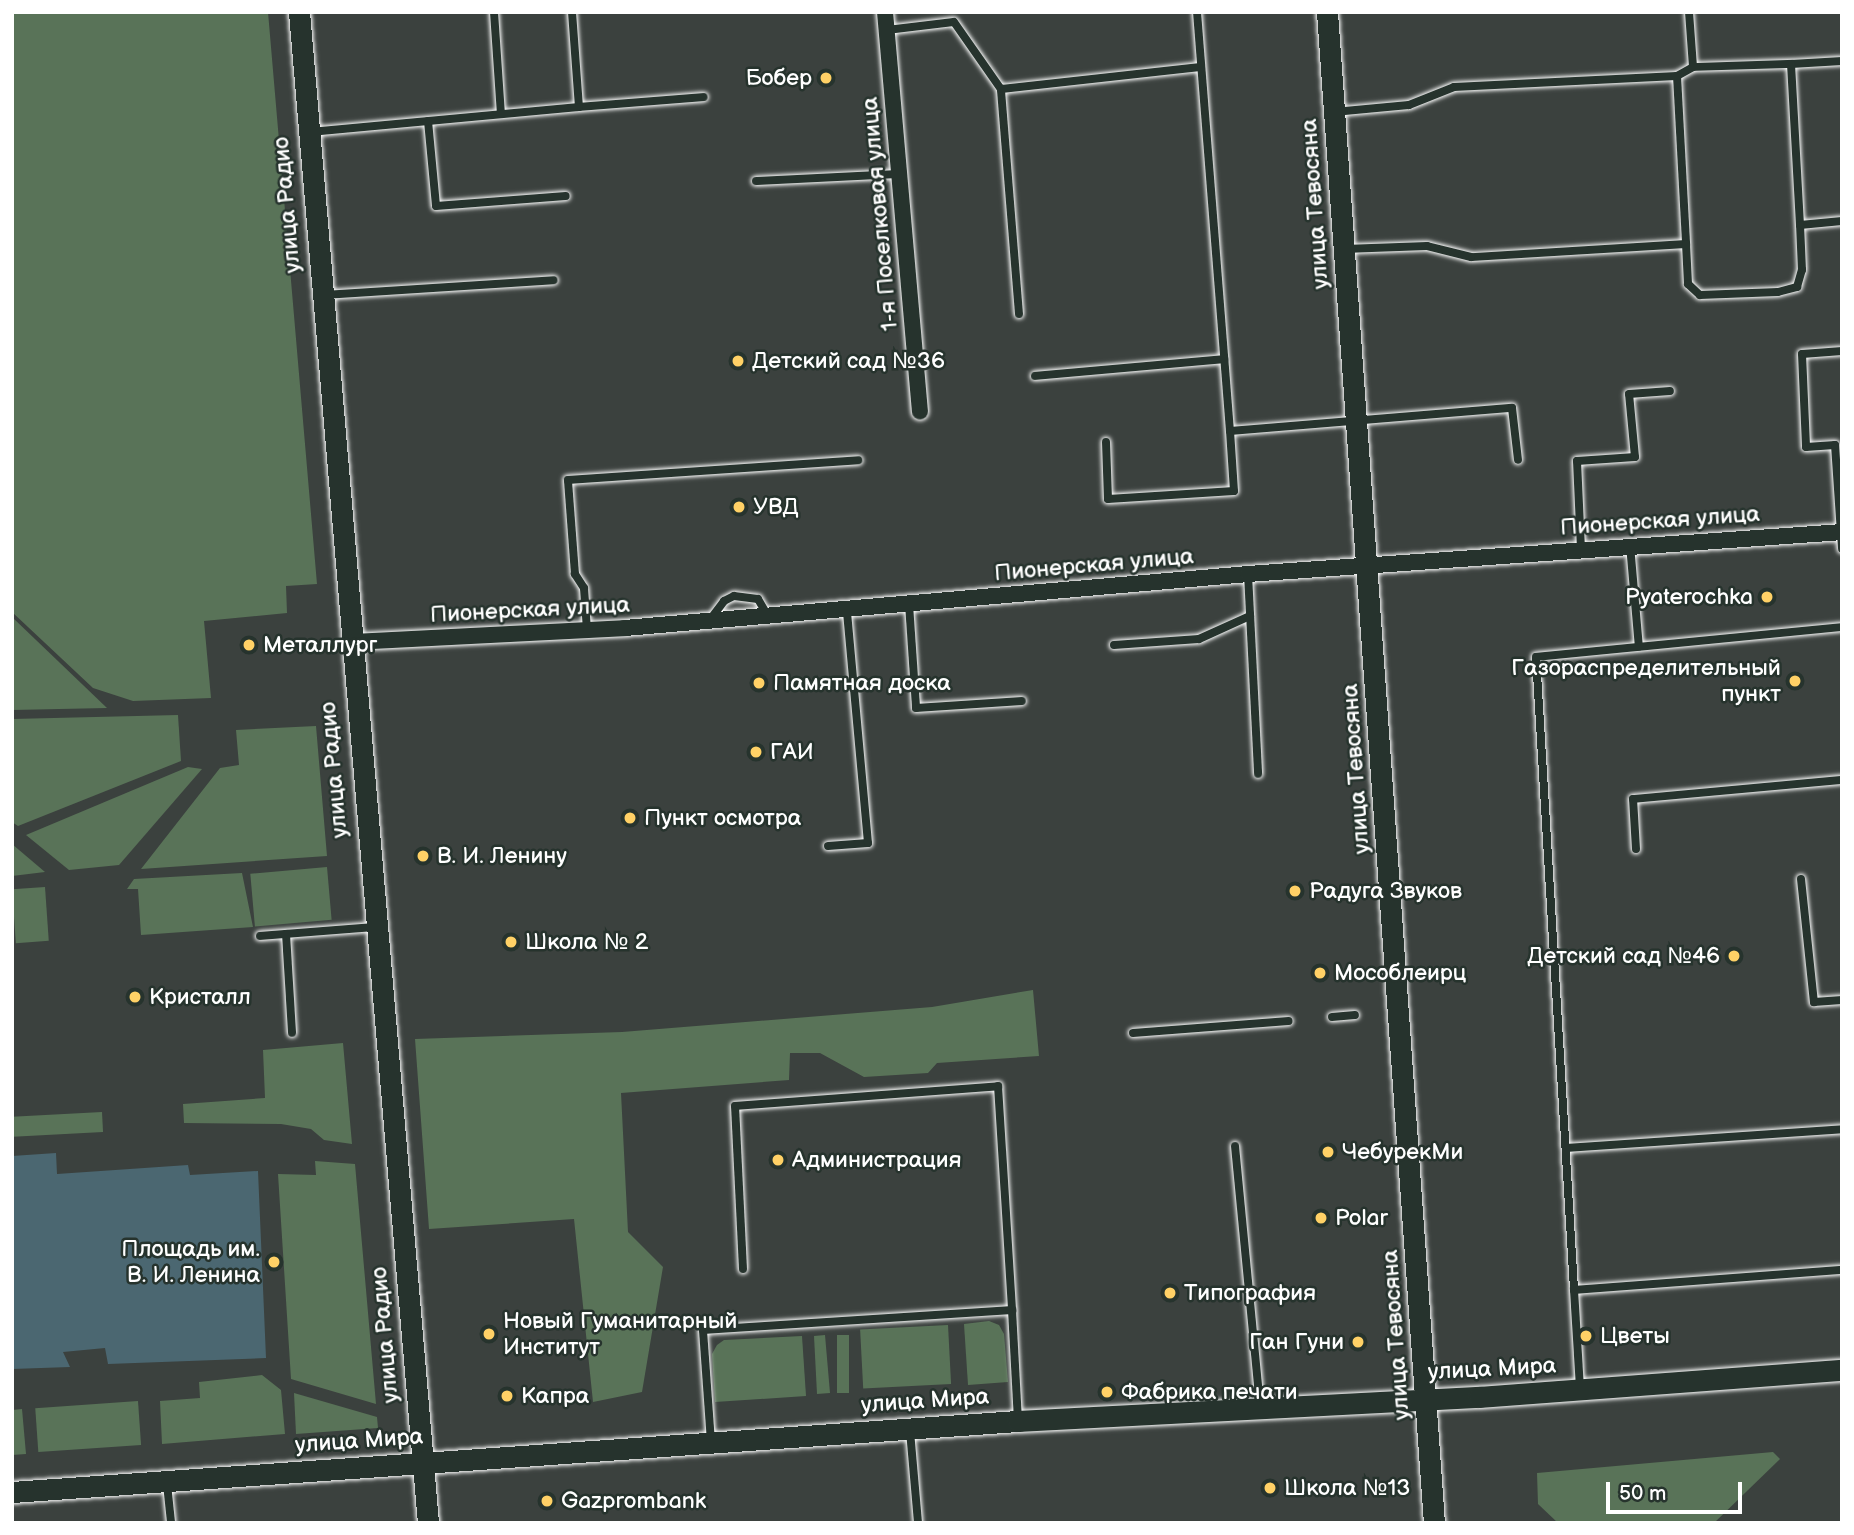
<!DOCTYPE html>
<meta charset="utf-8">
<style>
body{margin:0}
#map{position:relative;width:1854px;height:1535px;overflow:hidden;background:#3b413e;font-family:"Balsamiq Sans",sans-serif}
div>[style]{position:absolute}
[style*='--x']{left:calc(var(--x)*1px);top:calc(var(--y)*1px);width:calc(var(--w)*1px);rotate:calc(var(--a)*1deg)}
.green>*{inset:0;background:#597358;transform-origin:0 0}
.water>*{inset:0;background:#4b6771}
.roads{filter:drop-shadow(0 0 2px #fff) drop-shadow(0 0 2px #fff)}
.service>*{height:8px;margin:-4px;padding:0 4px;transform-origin:4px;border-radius:4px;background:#26332d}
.minor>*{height:16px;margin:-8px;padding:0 8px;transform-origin:8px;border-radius:8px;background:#26332d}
.secondary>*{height:21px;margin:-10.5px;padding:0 10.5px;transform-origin:10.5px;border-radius:10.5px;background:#26332d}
.dots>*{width:19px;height:19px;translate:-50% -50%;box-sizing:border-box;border:4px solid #26332d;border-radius:50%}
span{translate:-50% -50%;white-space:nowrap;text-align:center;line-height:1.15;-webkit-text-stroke:5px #26332d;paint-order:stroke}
.poi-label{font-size:23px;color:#fff}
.right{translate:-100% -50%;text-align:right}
.left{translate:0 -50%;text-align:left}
.street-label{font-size:23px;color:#fff}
.frame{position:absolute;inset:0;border:14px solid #fff;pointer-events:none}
.scale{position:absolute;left:1606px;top:1482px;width:136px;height:32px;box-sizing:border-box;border:4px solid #fff;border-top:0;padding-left:9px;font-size:21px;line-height:24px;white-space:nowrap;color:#fff;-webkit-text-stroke:5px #26332d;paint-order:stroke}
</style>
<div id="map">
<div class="green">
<div style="clip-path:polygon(12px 12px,268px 12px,317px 584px,286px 586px,287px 613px,204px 621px,211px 698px,133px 701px,93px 688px,12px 612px)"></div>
<div style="clip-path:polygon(12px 617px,107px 708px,12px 710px)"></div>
<div style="clip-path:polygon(178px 715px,181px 761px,18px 826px,12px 822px,12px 719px)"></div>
<div style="clip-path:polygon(316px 726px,327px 856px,141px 869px,220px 768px,239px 765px,236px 730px)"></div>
<div style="clip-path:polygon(188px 767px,202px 769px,119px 865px,69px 870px,26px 835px)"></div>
<div style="clip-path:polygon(12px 844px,45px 872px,12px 876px)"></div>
<div style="left:327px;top:867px;width:53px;height:77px;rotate:85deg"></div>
<div style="clip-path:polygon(242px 873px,253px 927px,141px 935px,138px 889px,127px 889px,134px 879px)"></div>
<div style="left:45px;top:887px;width:54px;height:33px;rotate:86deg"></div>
<div style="clip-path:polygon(1033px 990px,1039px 1056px,937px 1063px,928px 1073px,864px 1077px,820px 1053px,790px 1053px,789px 1080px,621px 1093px,628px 1232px,663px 1267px,642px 1392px,593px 1402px,574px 1219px,429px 1229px,415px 1039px,622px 1032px,932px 1007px)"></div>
<div style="clip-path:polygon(343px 1043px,352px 1144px,324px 1140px,311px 1129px,281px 1124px,184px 1123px,183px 1104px,265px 1098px,263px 1050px)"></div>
<div style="left:102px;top:1112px;width:20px;height:90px;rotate:87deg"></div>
<div style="clip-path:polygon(315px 1161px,355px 1164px,376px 1404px,291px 1379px,278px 1174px,316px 1175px)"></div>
<div style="clip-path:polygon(989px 1321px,999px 1325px,1004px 1334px,1008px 1382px,968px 1385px,964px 1324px)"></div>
<div style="left:948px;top:1325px;width:59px;height:88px;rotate:87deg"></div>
<div style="clip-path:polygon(825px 1335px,830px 1393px,817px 1394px,814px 1336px)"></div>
<div style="left:837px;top:1335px;width:12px;height:58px"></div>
<div style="clip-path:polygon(802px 1336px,806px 1396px,715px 1402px,712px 1354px,717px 1345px,724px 1340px)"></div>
<div style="clip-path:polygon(262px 1375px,281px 1390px,285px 1434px,162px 1444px,160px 1401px,200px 1398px,199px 1382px)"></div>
<div style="clip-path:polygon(294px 1393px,377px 1417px,378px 1428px,296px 1434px)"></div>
<div style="left:138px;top:1401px;width:44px;height:103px;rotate:86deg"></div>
<div style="clip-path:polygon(22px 1409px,26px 1454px,12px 1455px,12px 1410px)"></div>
<div style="clip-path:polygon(1773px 1452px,1780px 1459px,1714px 1523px,1558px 1523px,1538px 1504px,1537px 1473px)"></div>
</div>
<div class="water">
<div style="clip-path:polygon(56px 1153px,57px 1174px,188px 1165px,190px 1175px,258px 1171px,266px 1358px,108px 1364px,105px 1348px,63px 1352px,70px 1367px,12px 1369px,12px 1156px)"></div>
</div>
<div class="roads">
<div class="service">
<div style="--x:494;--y:12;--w:102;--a:86.1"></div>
<div style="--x:572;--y:12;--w:95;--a:85.8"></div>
<div style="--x:579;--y:107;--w:125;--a:-4.6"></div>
<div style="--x:1197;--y:12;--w:420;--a:85.5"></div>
<div style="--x:1230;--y:431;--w:283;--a:-4.7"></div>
<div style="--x:1512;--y:408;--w:52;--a:83.4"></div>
<div style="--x:1689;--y:12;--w:55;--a:85.8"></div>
<div style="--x:887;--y:30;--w:67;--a:-6.8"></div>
<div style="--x:954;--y:22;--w:82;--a:55"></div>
<div style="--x:1842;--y:61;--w:51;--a:176.6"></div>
<div style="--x:1791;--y:64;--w:161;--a:86.8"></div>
<div style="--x:1800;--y:225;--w:42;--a:-5.4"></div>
<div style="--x:1677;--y:76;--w:18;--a:-29"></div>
<div style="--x:1693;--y:67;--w:98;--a:-1.8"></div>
<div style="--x:1334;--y:112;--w:75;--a:-5.3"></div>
<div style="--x:1409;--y:105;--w:48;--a:-21.8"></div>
<div style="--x:1454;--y:87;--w:223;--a:-2.8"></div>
<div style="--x:1677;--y:76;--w:168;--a:86.9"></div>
<div style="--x:1686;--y:244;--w:215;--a:176.5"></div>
<div style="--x:1471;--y:257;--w:45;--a:-166"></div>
<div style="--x:1427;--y:246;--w:83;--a:177.9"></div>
<div style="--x:428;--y:121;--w:85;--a:84.6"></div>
<div style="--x:436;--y:206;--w:130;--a:-4.4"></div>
<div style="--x:310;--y:132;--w:270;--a:-5.3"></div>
<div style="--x:756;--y:181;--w:143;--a:-2.8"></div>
<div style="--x:1686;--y:244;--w:40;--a:87.1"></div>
<div style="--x:1688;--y:284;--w:16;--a:43"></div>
<div style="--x:1700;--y:295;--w:78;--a:-2.2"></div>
<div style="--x:1778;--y:292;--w:20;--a:-15"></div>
<div style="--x:1797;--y:287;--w:18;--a:-74"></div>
<div style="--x:1802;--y:270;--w:45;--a:-92.5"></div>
<div style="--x:324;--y:295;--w:230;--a:-3.7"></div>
<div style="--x:1019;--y:314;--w:226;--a:-94.6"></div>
<div style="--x:1001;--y:89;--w:201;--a:-6.3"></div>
<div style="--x:1842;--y:351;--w:40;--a:175.7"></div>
<div style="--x:1802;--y:354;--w:93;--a:87.5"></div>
<div style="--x:1806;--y:447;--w:29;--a:-4"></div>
<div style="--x:1835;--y:445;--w:104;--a:86.1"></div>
<div style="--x:1035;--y:376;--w:190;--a:-5.1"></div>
<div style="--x:1106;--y:442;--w:57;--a:88"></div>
<div style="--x:1108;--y:499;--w:126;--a:-3.6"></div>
<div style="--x:1234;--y:491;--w:60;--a:-93.8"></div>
<div style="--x:1630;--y:545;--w:102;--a:85"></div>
<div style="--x:1581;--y:549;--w:88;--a:-92.6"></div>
<div style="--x:1577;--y:461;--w:58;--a:-3.9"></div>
<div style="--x:1635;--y:457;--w:63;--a:-95.4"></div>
<div style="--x:1629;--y:394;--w:41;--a:-4.2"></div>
<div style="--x:1248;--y:574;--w:200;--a:87.1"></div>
<div style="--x:909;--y:604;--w:104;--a:86.1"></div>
<div style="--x:916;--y:708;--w:106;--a:-3.8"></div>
<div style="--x:709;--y:621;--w:25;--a:-53"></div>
<div style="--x:724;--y:601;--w:11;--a:-27"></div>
<div style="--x:734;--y:596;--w:24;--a:7"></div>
<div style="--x:758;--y:599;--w:20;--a:60"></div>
<div style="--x:1842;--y:627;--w:307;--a:174.4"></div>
<div style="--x:1536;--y:657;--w:634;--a:86.56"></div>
<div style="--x:1574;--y:1290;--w:269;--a:-4.3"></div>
<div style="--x:587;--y:630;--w:42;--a:-94.1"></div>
<div style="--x:584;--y:588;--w:17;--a:-123"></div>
<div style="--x:575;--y:574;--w:94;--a:-94.3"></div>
<div style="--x:568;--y:480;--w:291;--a:-3.9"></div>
<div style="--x:1114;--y:645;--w:85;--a:-4"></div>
<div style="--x:1199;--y:639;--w:56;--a:-24.3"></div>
<div style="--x:828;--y:846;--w:40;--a:-4.3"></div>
<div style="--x:868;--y:843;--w:234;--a:-95.2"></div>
<div style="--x:1636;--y:849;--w:50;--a:-93.4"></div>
<div style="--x:1633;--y:799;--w:210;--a:-5.2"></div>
<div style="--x:1801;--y:879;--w:124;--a:84"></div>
<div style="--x:1814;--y:1002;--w:28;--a:-4"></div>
<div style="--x:286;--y:934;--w:99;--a:86.5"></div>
<div style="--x:260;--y:936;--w:114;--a:-4.5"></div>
<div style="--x:1332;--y:1017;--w:23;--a:-5"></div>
<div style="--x:1133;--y:1033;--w:156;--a:-4.4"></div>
<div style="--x:1235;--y:1146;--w:262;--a:84.5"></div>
<div style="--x:1566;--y:1148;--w:277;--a:-3.9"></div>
<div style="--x:743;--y:1269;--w:163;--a:-92.8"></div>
<div style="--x:735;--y:1106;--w:264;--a:-4.3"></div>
<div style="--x:998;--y:1086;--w:224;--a:86.4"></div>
<div style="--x:1574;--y:1290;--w:99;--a:86.5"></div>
<div style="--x:910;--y:1431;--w:92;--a:85"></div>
<div style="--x:711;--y:1442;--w:112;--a:-94.1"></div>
<div style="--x:703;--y:1330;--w:310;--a:-3.7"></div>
<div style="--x:1012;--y:1310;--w:110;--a:86.9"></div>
<div style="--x:167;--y:1484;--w:39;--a:84"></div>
</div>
<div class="minor">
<div style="--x:885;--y:12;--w:401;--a:85"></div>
<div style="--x:351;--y:642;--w:274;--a:-2.9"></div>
<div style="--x:625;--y:628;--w:625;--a:-4.95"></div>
<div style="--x:1248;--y:574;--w:595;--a:-4.04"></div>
</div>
<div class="secondary">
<div style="--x:299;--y:12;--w:1516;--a:85.12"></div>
<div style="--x:1327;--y:12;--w:1515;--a:85.95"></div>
<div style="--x:12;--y:1492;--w:1009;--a:-4.04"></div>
<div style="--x:1018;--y:1421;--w:462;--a:-3"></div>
<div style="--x:1479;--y:1397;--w:364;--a:-4.3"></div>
</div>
</div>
<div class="dots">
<div style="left:826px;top:78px;background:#ffd166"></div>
<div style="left:738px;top:361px;background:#ffd166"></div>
<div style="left:739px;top:507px;background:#ffd166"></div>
<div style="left:1767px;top:597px;background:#ffd166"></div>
<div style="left:249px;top:645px;background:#ffd166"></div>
<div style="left:1795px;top:681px;background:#ffd166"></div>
<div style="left:759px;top:683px;background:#ffd166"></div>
<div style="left:756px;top:752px;background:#ffd166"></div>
<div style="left:630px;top:818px;background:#ffd166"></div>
<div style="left:423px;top:856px;background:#ffd166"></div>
<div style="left:1295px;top:891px;background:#ffd166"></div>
<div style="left:511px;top:942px;background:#ffd166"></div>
<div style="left:1734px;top:956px;background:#ffd166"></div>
<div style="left:1320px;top:973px;background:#ffd166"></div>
<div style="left:135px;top:997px;background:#ffd166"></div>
<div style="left:1328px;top:1152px;background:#ffd166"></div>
<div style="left:778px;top:1160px;background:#ffd166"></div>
<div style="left:1321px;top:1218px;background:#ffd166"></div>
<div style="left:274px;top:1262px;background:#ffd166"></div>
<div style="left:1170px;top:1293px;background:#ffd166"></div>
<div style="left:489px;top:1334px;background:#ffd166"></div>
<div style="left:1586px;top:1336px;background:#ffd166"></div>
<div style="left:1358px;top:1342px;background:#ffd166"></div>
<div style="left:1107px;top:1392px;background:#ffd166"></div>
<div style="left:507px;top:1396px;background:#ffd166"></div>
<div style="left:1270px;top:1488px;background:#ffd166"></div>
<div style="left:547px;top:1501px;background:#ffd166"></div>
</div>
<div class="poi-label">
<span class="right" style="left:812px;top:78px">Бобер</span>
<span class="left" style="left:752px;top:361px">Детский сад №36</span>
<span class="left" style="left:753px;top:507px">УВД</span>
<span class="right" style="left:1753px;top:597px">Pyaterochka</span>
<span class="left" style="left:263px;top:645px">Металлург</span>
<span class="right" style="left:1781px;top:681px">Газораспределительный<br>пункт</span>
<span class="left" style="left:773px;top:683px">Памятная доска</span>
<span class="left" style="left:770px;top:752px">ГАИ</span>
<span class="left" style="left:644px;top:818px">Пункт осмотра</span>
<span class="left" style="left:437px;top:856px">В. И. Ленину</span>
<span class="left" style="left:1309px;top:891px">Радуга Звуков</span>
<span class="left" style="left:525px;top:942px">Школа № 2</span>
<span class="right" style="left:1720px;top:956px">Детский сад №46</span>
<span class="left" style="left:1334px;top:973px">Мособлеирц</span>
<span class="left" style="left:149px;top:997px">Кристалл</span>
<span class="left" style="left:1342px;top:1152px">ЧебурекМи</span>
<span class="left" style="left:792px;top:1160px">Администрация</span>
<span class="left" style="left:1335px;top:1218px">Polar</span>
<span class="right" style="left:260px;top:1262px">Площадь им.<br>В. И. Ленина</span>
<span class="left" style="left:1184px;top:1293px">Типография</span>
<span class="left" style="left:503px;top:1334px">Новый Гуманитарный<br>Институт</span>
<span class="left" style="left:1600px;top:1336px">Цветы</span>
<span class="right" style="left:1344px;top:1342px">Ган Гуни</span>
<span class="left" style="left:1121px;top:1392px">Фабрика печати</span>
<span class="left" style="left:521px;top:1396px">Капра</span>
<span class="left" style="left:1284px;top:1488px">Школа №13</span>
<span class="left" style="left:561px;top:1501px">Gazprombank</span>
</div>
<div class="street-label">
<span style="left:1315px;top:204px;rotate:-94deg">улица Тевосяна</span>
<span style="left:287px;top:205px;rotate:-95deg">улица Радио</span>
<span style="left:880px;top:214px;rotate:-95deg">1-я Поселковая улица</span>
<span style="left:1660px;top:521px;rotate:-4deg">Пионерская улица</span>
<span style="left:1094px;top:565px;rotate:-5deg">Пионерская улица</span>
<span style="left:530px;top:610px;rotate:-3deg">Пионерская улица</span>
<span style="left:1356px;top:769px;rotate:-94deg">улица Тевосяна</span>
<span style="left:334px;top:770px;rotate:-95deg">улица Радио</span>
<span style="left:385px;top:1335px;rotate:-95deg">улица Радио</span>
<span style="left:1396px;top:1335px;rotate:-94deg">улица Тевосяна</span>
<span style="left:1492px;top:1369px;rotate:-3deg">улица Мира</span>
<span style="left:925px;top:1401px;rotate:-4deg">улица Мира</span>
<span style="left:359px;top:1441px;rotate:-4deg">улица Мира</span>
</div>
<div class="frame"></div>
<div class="scale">50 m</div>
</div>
